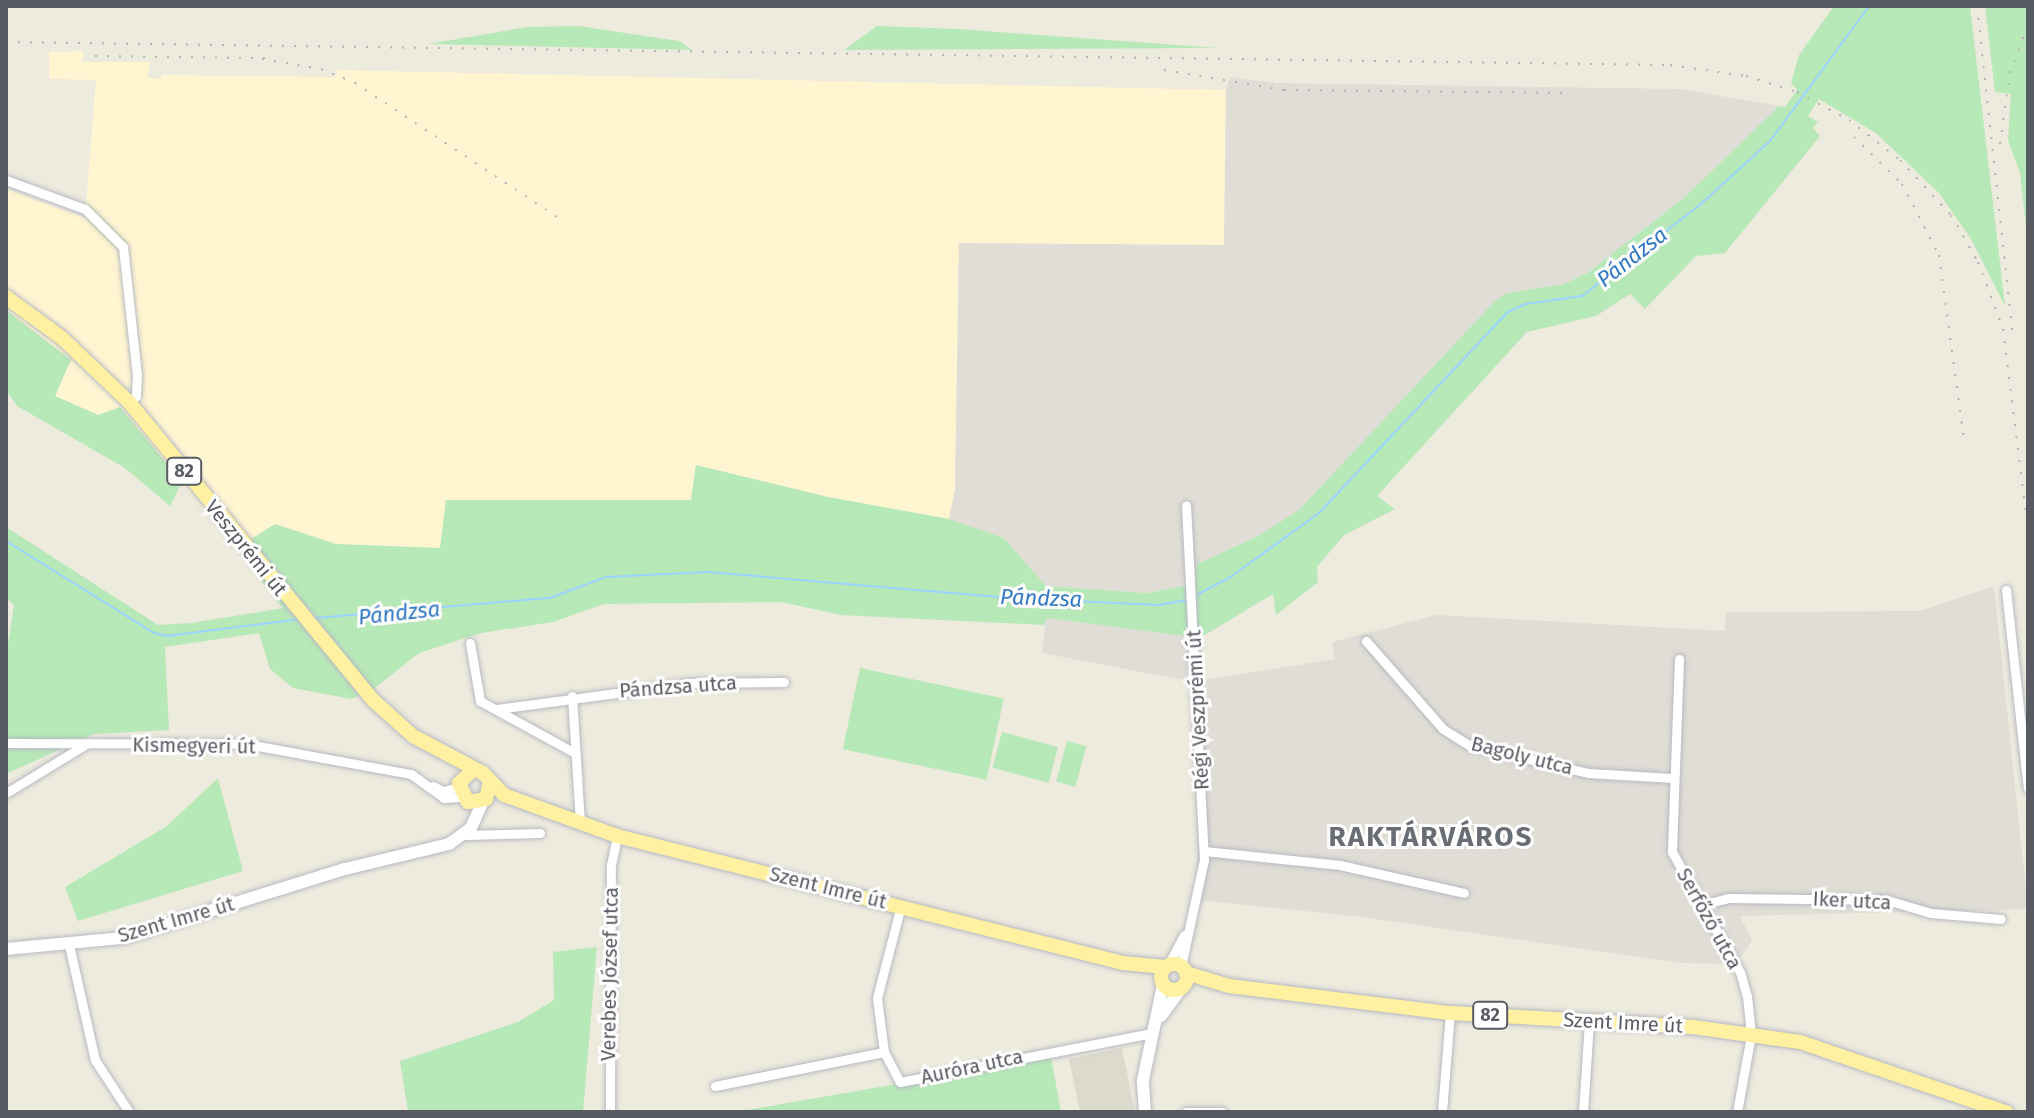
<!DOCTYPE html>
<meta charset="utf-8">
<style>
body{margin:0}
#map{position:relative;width:2034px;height:1118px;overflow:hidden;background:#edeade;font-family:"Fira Sans",sans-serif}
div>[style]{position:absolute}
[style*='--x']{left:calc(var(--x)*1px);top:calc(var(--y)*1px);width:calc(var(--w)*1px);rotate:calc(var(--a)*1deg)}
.commercial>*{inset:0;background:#fff5d1}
.industrial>*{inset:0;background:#e0ddd6}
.education>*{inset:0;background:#dcd9cd}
.green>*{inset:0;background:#b7e8b8;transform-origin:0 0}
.stream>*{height:2px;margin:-1px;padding:0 1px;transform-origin:1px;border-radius:1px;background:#9cd3ff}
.roads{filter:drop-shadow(0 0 2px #b7bac0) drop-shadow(0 0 2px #b7bac0)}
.street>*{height:9px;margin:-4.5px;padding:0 4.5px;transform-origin:4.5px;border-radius:4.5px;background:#fff}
.secondary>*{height:12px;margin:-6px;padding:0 6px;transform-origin:6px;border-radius:6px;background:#fff}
.primary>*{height:14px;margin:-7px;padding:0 7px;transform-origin:7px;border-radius:7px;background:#fff1a1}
.primary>.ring{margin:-7px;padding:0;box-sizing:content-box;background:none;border:14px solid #fff1a1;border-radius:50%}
.rail>*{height:2px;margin-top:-1px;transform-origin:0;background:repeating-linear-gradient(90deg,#b3b4b5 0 2px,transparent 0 12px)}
span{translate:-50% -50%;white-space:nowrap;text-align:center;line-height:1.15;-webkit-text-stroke:6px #fff;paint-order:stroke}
.shield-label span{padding:2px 6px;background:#fff;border:2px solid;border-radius:6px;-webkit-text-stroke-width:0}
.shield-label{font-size:18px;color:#585c62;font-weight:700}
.street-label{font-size:20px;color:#585c62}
.water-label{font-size:22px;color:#3178c5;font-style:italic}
.district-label{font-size:28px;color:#696e74;font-weight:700;letter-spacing:2px}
.frame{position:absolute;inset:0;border:8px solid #585c62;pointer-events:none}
</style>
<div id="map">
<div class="commercial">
<div style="clip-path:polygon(83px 51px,83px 62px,150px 62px,148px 78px,161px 79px,161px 75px,335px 77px,338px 70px,1226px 90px,1224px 245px,959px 244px,955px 490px,949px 519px,828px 497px,696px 465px,691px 500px,446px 500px,441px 548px,336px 544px,275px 524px,235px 549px,120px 407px,99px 415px,55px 396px,71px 359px,6px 310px,6px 189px,85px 218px,96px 80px,49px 79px,49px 52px)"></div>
</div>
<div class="industrial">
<div style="clip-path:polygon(1230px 77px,1276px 83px,1680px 89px,1779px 106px,1686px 196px,1589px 272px,1564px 284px,1507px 293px,1299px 510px,1258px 536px,1197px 564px,1195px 584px,1147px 593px,1046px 586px,1004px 538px,949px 519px,955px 490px,959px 243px,1224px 245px,1226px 90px)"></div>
<div style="clip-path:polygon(1994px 586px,2028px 909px,1740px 916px,1752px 941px,1736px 964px,1681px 963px,1361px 917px,1197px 900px,1199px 744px,1188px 681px,1042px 653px,1046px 618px,1181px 634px,1200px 638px,1204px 680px,1335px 659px,1332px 642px,1437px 615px,1725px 631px,1726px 612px,1920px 611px)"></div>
</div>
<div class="education">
<div style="clip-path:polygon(1122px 1048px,1135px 1112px,1080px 1112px,1069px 1059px)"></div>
</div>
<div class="green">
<div style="clip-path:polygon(1834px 6px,1970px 6px,2005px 306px,1971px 239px,1939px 193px,1877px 134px,1819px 99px,1808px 116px,1818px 122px,1813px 128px,1820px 136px,1725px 253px,1696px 256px,1645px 309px,1630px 294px,1596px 316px,1527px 332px,1377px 496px,1395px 509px,1344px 535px,1317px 567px,1318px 582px,1276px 615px,1273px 594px,1200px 638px,1047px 618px,1044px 625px,841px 615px,781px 602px,604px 604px,553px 622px,481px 633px,419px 653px,371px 691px,351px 699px,293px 688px,270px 669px,259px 633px,165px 647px,169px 730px,94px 734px,6px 774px,6px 658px,14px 605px,6px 598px,6px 527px,158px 625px,191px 623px,283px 608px,235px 549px,275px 524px,336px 544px,440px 548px,446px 500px,691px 500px,696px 465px,828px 497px,949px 519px,1004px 538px,1046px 586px,1147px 593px,1195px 584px,1197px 564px,1258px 536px,1299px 510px,1494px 302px,1507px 293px,1564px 284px,1589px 272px,1686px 196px,1779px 106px,1785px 107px,1797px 90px,1791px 83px,1799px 55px)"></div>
<div style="clip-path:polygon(1985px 6px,2028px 6px,2028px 245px,2020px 173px,2008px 140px,2011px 94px,1995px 92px)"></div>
<div style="clip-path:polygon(578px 26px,679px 41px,692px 50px,428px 44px,527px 27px)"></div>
<div style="clip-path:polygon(877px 26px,958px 29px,1217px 48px,844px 50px)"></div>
<div style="clip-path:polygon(6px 310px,71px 360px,55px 396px,98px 415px,120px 407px,182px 482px,170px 506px,125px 468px,17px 406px,6px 390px)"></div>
<div style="left:860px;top:668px;width:147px;height:83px;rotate:12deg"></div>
<div style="left:1002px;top:732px;width:58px;height:37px;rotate:15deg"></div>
<div style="left:1067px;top:741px;width:20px;height:42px;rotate:15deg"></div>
<div style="clip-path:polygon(218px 778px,243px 871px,78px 921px,65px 887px,167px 826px)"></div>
<div style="clip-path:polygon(597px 947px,583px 1112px,408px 1112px,400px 1061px,518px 1022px,554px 1000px,553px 952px)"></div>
<div style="clip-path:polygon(1051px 1057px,1061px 1112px,737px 1112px)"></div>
</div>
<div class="stream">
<div style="--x:6;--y:541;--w:174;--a:31.9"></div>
<div style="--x:154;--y:633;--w:13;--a:13"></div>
<div style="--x:167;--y:636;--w:135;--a:-7.2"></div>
<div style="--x:1195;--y:596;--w:42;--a:-28.4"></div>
<div style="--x:1232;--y:576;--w:107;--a:-35.9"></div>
<div style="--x:1319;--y:513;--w:276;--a:-46.8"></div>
<div style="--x:1508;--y:312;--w:19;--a:-25"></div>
<div style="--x:1525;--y:304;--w:58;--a:-8"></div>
<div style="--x:1582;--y:296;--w:150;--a:-37.7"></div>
<div style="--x:1701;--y:204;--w:93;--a:-42.4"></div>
<div style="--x:1770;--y:141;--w:167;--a:-53.7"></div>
<div style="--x:315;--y:618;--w:236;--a:-4.9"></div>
<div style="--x:550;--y:598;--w:60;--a:-20.6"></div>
<div style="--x:606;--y:577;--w:102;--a:-2.8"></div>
<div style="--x:708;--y:572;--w:306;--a:4.9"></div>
<div style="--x:1013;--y:598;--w:146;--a:2.7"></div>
<div style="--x:1159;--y:605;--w:27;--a:-10"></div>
</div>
<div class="roads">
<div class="street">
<div style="--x:6;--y:180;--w:84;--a:20.2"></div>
<div style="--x:85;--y:209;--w:54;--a:45"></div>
<div style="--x:123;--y:247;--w:129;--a:83.8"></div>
<div style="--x:137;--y:375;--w:21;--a:93"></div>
<div style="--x:136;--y:396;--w:9;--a:139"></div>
<div style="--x:2006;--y:590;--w:199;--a:83.7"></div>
<div style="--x:1366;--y:641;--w:117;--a:48.8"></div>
<div style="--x:1443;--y:729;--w:31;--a:32"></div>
<div style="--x:1469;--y:745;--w:122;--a:13.2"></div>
<div style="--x:1588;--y:773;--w:85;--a:3.4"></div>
<div style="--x:470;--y:643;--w:59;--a:80.2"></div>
<div style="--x:480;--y:701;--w:108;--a:28.7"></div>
<div style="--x:1679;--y:659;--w:193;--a:92.1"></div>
<div style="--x:1672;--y:852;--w:138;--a:60.5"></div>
<div style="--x:1740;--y:972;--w:25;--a:74"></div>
<div style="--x:1747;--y:996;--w:39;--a:84"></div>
<div style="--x:1751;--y:1035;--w:78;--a:100.3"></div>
<div style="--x:572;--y:696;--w:127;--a:86.4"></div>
<div style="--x:497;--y:709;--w:196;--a:-7.6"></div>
<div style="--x:691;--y:683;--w:93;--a:-0.6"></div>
<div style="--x:6;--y:743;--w:241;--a:0.2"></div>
<div style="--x:247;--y:744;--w:167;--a:10.4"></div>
<div style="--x:411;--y:774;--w:41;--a:36"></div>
<div style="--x:444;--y:798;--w:18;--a:-3"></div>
<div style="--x:433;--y:786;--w:11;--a:27"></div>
<div style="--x:443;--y:791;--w:16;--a:-14"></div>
<div style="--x:6;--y:793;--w:96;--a:-31.4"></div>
<div style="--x:466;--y:835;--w:74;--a:-1.5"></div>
<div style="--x:1204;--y:851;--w:137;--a:5.9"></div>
<div style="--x:1340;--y:865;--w:127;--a:12.7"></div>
<div style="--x:1701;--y:905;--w:29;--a:-14"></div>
<div style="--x:1729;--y:898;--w:158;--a:0.7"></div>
<div style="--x:1887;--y:900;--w:46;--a:16.5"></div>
<div style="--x:1931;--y:913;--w:70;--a:4.9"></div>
<div style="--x:69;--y:945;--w:118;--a:77.3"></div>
<div style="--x:95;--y:1060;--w:62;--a:56.8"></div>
<div style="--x:1168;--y:965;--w:34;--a:-62"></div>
<div style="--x:1181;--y:966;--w:108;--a:-77.8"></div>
<div style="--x:1204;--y:860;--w:355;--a:-92.9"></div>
<div style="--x:884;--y:1052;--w:54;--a:-97.4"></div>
<div style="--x:877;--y:998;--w:96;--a:-75.5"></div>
<div style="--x:715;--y:1086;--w:172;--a:-11.4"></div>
<div style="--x:884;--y:1052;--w:34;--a:62"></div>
<div style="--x:900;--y:1082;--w:258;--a:-11"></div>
<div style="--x:610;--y:1112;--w:247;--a:-89.8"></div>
<div style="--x:611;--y:865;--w:30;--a:-78"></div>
<div style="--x:1186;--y:1112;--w:36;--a:0"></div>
<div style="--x:1442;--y:1112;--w:99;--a:-85.4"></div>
<div style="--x:1583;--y:1112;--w:91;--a:-86.2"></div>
</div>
<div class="secondary">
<div style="--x:6;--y:949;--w:118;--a:-5.4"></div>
<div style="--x:123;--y:938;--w:232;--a:-17.3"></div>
<div style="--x:345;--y:869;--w:107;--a:-13.5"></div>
<div style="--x:449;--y:844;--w:27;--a:-36"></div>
<div style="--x:471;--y:828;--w:30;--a:-66"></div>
<div style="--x:1161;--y:1016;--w:34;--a:-54"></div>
<div style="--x:1145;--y:1112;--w:32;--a:-94"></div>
<div style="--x:1143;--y:1080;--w:97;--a:-78.1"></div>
</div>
<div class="primary">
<div style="--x:6;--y:297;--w:69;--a:36.2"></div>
<div style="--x:62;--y:338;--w:93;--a:43.7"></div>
<div style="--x:129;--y:402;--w:385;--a:50.7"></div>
<div style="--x:373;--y:700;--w:54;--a:42"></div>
<div style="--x:413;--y:736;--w:79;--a:27.9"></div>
<div style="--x:483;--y:773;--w:30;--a:46"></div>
<div style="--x:504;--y:795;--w:120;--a:19.9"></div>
<div style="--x:617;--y:836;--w:522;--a:14.09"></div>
<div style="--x:1123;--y:963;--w:42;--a:5.4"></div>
<div style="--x:472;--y:771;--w:18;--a:137"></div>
<div style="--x:459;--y:783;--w:21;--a:65"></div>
<div style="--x:468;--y:802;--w:18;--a:-9"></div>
<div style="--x:486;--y:799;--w:17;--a:-77"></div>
<div class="ring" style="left:1161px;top:964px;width:12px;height:12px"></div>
<div style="--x:1186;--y:973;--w:45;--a:16.8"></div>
<div style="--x:1229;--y:986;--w:223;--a:7"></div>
<div style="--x:1450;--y:1013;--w:243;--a:3.3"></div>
<div style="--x:1693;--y:1027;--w:108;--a:8"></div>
<div style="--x:1800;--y:1042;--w:218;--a:18.8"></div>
</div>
</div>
<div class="rail">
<div style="--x:1977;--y:6;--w:332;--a:83.8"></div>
<div style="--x:6;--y:42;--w:1664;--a:0.79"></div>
<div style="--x:1670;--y:65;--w:77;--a:8.2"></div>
<div style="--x:1746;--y:76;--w:53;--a:17.4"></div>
<div style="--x:1797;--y:92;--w:59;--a:28.3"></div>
<div style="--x:1849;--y:120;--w:65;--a:38.1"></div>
<div style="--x:1900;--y:160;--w:75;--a:47.2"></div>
<div style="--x:1951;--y:215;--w:54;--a:60.1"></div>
<div style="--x:1978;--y:262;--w:72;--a:69.5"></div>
<div style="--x:2003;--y:329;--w:203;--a:82.9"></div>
<div style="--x:95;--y:56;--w:176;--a:0.7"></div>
<div style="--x:262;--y:59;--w:60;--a:9.6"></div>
<div style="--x:321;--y:69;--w:37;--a:22"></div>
<div style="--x:355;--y:83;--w:244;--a:33.6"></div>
<div style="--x:1164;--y:70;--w:122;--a:9.5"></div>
<div style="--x:1284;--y:90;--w:288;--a:0.6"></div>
<div style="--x:1854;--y:137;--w:67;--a:44.4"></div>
<div style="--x:1902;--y:184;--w:80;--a:62.5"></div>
<div style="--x:1939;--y:255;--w:188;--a:82.3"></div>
<div style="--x:2000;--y:144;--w:72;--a:-82"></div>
<div style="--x:2010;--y:73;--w:51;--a:-69.4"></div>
</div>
<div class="shield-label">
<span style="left:184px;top:471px">82</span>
<span style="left:1490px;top:1015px">82</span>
</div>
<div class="street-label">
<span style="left:246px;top:548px;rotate:51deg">Veszprémi út</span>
<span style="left:678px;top:687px;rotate:-4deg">Pándzsa utca</span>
<span style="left:1198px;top:710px;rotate:-93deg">Régi Veszprémi út</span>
<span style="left:194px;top:746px;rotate:1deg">Kismegyeri út</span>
<span style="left:1522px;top:756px;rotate:14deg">Bagoly utca</span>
<span style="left:828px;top:888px;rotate:14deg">Szent Imre út</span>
<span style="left:1852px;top:901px;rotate:3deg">Iker utca</span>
<span style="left:1709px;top:919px;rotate:61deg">Serfőző utca</span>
<span style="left:176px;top:920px;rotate:-16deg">Szent Imre út</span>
<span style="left:610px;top:974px;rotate:-89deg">Verebes József utca</span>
<span style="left:1623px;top:1023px;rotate:3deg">Szent Imre út</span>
<span style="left:972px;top:1067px;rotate:-12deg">Auróra utca</span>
</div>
<div class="water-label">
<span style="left:1632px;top:257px;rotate:-38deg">Pándzsa</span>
<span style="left:1041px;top:598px;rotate:2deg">Pándzsa</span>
<span style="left:399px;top:613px;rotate:-6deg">Pándzsa</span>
</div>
<div class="district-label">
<span style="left:1431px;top:837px">RAKTÁRVÁROS</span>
</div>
<div class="frame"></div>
</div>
